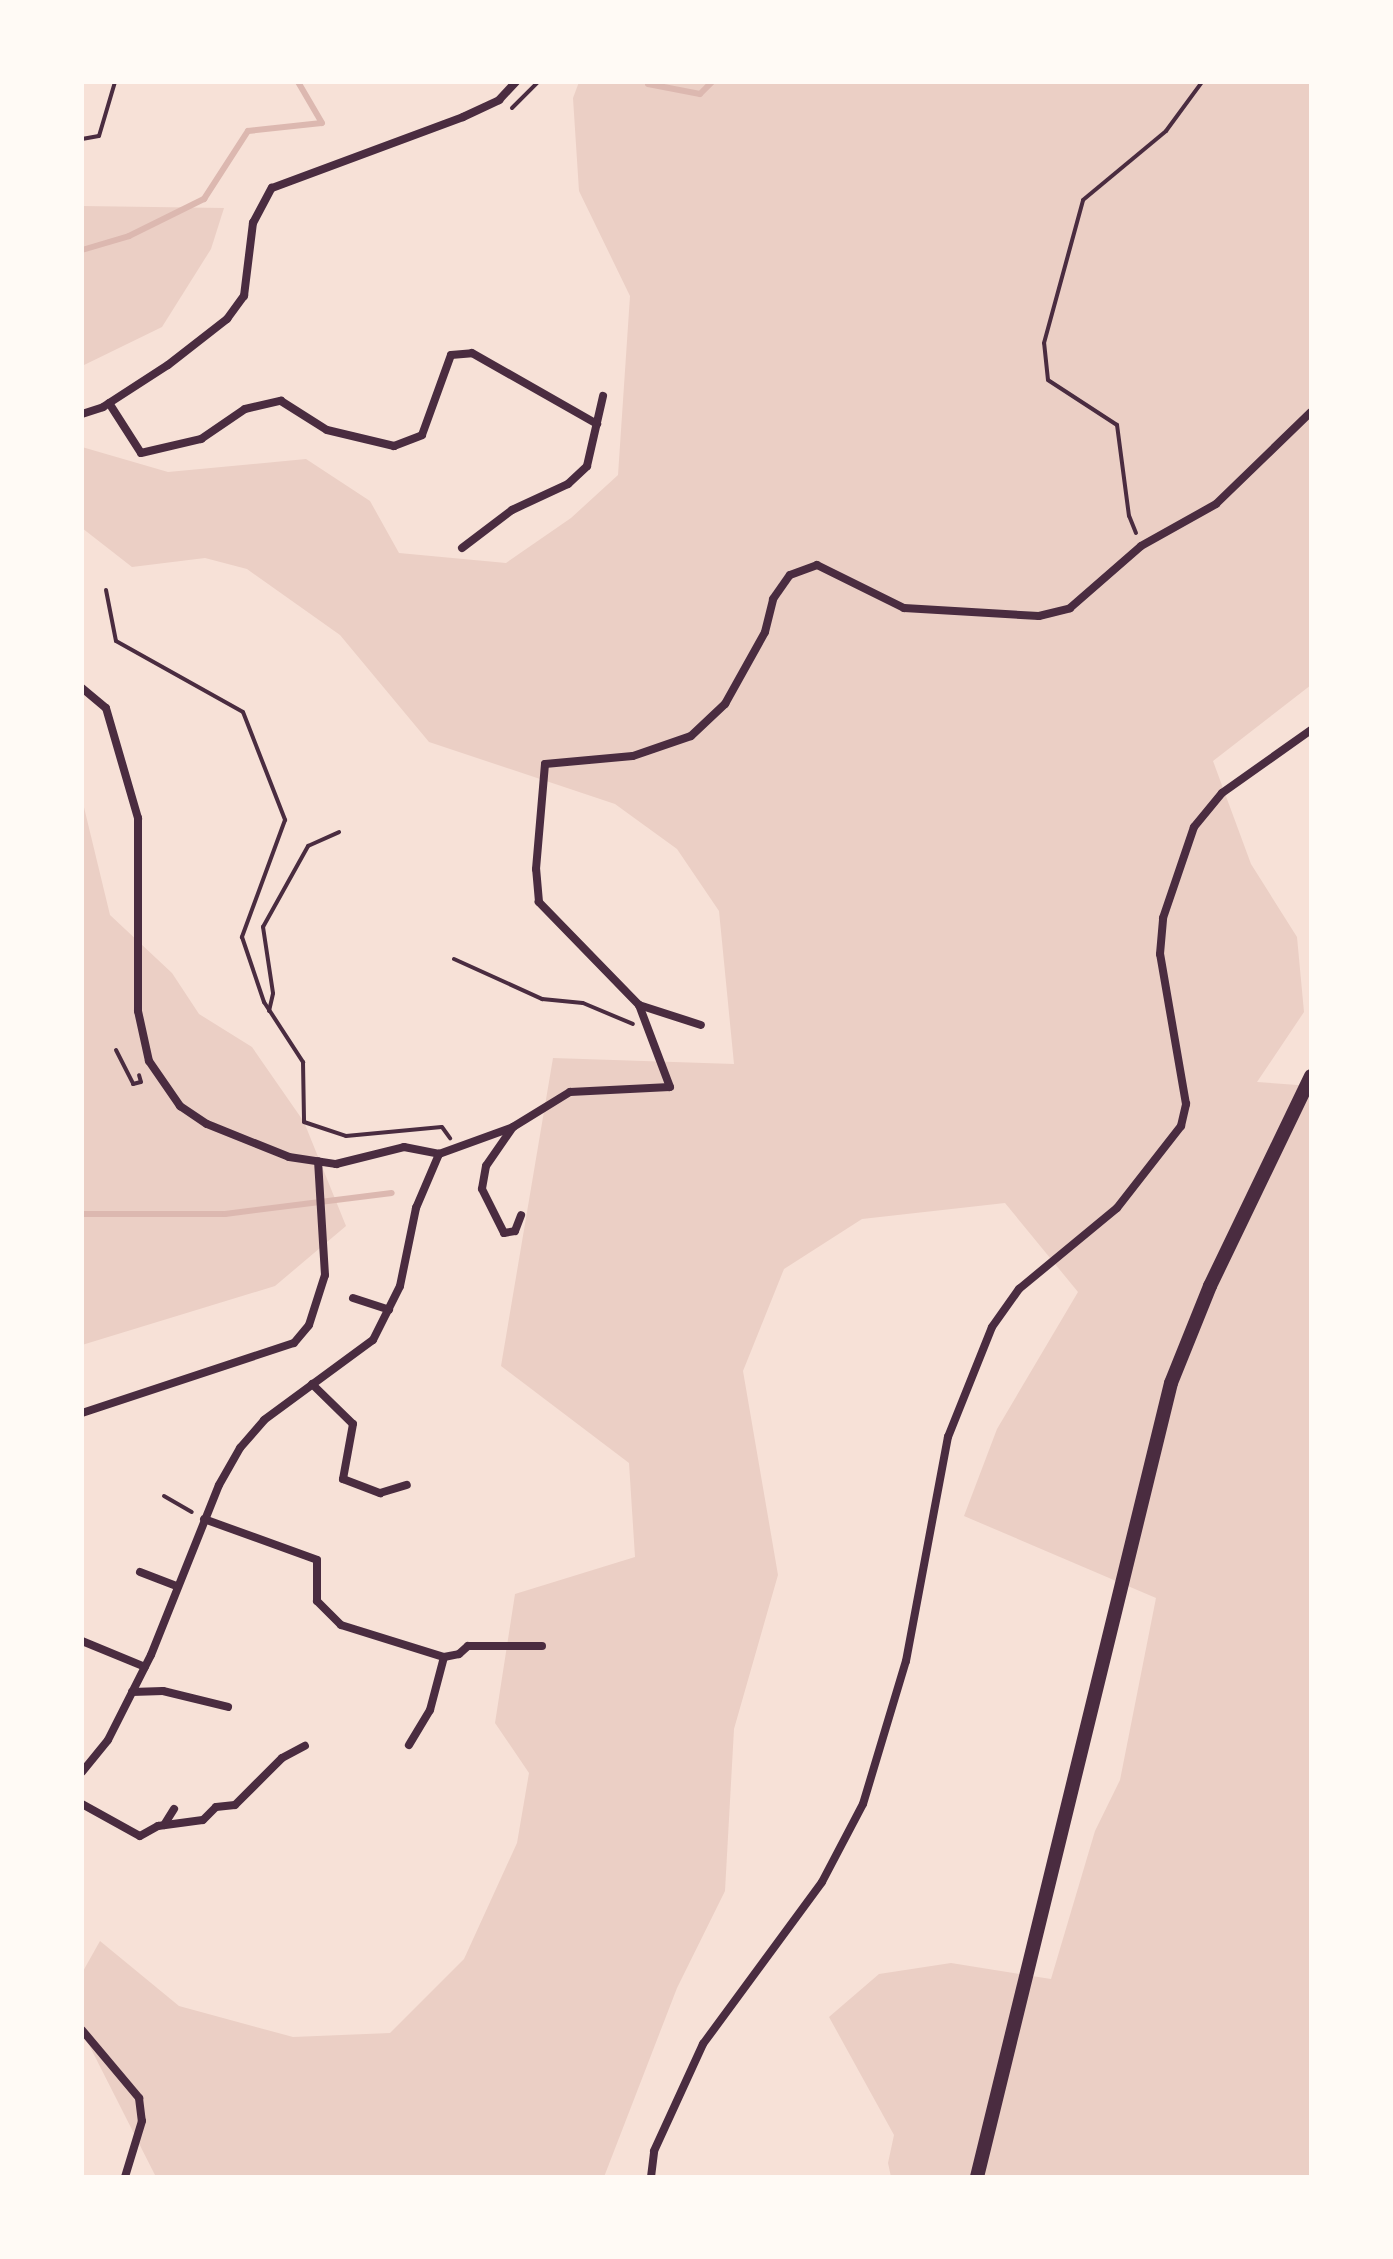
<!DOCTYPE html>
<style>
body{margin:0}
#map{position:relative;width:1393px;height:2259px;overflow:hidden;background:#f7e1d7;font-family:"Titillium Web",sans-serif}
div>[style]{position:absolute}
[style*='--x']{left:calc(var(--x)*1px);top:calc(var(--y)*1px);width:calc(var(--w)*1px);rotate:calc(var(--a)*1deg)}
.green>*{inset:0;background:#ebcfc5}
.stream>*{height:6px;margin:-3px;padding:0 3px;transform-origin:3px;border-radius:3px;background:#dcb8b0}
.path>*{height:4px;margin:-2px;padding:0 2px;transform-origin:2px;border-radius:2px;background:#4a2c40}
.minor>*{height:8px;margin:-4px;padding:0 4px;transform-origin:4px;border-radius:4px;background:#4a2c40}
.tertiary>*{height:14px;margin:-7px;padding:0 7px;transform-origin:7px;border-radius:7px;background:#4a2c40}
span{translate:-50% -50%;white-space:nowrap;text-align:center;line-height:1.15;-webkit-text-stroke:8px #fffaf5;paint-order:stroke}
.frame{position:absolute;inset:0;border:84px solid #fffaf5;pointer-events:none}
</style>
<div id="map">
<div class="green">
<div style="clip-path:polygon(579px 82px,1311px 82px,1311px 685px,1213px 761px,1251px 864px,1297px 937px,1304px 1012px,1257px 1082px,1311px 1086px,1311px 2177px,891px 2177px,888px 2163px,894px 2135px,829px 2017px,879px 1974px,951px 1963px,1051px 1979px,1095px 1831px,1120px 1780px,1156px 1598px,964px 1516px,997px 1429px,1078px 1292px,1005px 1203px,862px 1219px,784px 1269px,743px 1371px,778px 1575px,734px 1729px,725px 1891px,677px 1988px,604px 2177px,156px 2177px,82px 2031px,82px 1973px,100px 1941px,179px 2006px,293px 2037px,390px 2033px,464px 1959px,517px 1843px,529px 1773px,495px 1723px,515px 1594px,635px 1557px,629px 1463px,501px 1366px,553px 1058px,734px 1064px,719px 911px,677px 849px,615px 804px,429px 742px,340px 635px,247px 569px,205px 558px,132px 567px,82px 528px,82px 447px,168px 472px,306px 459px,370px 501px,399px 553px,506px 563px,571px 518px,618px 475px,630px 296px,579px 191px,573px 98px)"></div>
<div style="clip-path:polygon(82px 206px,224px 208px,211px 249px,162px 327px,82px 366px)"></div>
<div style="clip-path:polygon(82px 799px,110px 915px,172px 973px,199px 1014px,252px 1047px,304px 1122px,346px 1226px,275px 1286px,82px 1345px)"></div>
</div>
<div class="stream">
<div style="--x:648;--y:84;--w:53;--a:10.9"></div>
<div style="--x:700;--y:94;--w:17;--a:-45"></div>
<div style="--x:82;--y:250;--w:49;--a:-16.6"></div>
<div style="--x:129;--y:236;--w:84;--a:-26.3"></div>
<div style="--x:204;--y:199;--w:81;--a:-57.1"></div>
<div style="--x:248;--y:131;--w:74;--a:-6.2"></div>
<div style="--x:322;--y:123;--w:48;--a:-120.3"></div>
<div style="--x:82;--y:1214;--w:143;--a:0"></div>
<div style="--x:225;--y:1214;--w:168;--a:-7.2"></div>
</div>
<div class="path">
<div style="--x:512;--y:108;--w:37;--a:-45"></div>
<div style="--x:82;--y:139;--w:17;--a:-10"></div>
<div style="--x:99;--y:136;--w:56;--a:-73.5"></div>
<div style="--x:1136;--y:533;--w:18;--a:-112"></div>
<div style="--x:1129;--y:516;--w:92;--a:-97.5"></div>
<div style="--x:1117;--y:425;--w:82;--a:-146.9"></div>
<div style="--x:1048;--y:380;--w:37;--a:-96"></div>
<div style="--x:1044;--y:343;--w:148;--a:-74.7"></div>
<div style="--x:1083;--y:200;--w:108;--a:-39.7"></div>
<div style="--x:1166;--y:131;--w:61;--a:-53.7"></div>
<div style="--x:106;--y:590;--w:52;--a:78.9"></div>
<div style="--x:116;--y:641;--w:145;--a:29.2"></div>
<div style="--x:243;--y:712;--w:116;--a:68.7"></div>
<div style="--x:285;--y:820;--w:125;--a:110.2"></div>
<div style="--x:242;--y:937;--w:69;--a:71.3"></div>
<div style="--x:264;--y:1002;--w:72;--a:57"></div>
<div style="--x:303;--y:1062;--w:60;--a:89"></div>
<div style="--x:304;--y:1122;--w:44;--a:18.4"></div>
<div style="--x:346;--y:1136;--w:96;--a:-5.4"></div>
<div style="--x:442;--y:1127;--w:14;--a:54"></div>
<div style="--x:454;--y:959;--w:97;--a:24.4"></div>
<div style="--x:542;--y:999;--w:41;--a:5.6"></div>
<div style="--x:583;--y:1003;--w:54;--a:22.8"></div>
<div style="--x:269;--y:1011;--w:18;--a:-77"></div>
<div style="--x:273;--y:993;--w:67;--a:-98.6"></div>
<div style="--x:263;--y:927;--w:93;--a:-60.9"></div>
<div style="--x:308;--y:846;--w:34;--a:-24"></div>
<div style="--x:116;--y:1050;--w:38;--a:63"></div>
<div style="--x:133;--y:1084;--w:8;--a:-14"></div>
<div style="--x:141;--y:1082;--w:7;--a:-106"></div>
<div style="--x:164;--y:1496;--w:32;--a:30"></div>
</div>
<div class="minor">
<div style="--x:109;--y:403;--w:59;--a:57.4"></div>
<div style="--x:141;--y:453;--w:62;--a:-13.1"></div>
<div style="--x:201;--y:439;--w:53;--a:-34.3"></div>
<div style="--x:245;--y:409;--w:37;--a:-13"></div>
<div style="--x:281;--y:401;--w:54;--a:32.2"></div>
<div style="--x:327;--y:430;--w:69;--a:13.4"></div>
<div style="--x:394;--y:446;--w:30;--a:-21"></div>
<div style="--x:422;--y:435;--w:85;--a:-70.1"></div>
<div style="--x:451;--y:355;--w:21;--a:-5"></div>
<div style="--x:472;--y:353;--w:144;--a:29.6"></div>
<div style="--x:82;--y:414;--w:22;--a:-18"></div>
<div style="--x:103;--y:407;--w:77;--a:-32.9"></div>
<div style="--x:168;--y:365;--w:75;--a:-37.9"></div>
<div style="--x:227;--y:319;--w:29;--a:-54"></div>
<div style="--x:244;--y:296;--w:74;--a:-83"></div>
<div style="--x:253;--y:223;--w:40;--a:-62"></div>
<div style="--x:272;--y:188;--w:204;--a:-20.4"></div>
<div style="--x:463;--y:117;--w:40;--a:-25"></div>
<div style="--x:499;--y:100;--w:25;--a:-47"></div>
<div style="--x:462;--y:548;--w:63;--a:-37.2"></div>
<div style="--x:512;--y:510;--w:62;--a:-24.9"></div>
<div style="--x:568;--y:484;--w:26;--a:-43"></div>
<div style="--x:587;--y:466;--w:72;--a:-77.1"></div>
<div style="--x:82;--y:688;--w:31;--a:40"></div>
<div style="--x:106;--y:708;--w:115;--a:73.8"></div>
<div style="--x:138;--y:818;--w:193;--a:90"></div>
<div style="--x:138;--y:1011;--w:51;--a:77.6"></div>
<div style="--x:149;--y:1061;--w:55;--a:55.4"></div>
<div style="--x:180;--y:1106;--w:32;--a:34"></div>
<div style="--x:207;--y:1124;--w:88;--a:21.9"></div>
<div style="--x:289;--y:1157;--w:48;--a:8.5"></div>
<div style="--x:336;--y:1164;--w:70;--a:-14"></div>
<div style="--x:404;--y:1147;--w:36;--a:11"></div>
<div style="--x:439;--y:1154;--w:79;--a:-20"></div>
<div style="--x:513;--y:1127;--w:67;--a:-31.6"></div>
<div style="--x:570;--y:1092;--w:100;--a:-2.9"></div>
<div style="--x:670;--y:1087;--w:88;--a:-110.7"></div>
<div style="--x:639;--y:1005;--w:144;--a:-134.2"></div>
<div style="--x:539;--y:902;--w:33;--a:-95"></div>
<div style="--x:536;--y:869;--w:105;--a:-85.1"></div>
<div style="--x:545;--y:764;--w:88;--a:-5.2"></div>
<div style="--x:633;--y:756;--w:61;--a:-19"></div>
<div style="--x:691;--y:736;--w:47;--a:-43.3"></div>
<div style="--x:725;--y:704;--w:82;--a:-60.9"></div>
<div style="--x:765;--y:632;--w:34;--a:-76"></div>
<div style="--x:773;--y:599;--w:29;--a:-55"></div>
<div style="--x:790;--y:575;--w:29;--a:-20"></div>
<div style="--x:817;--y:565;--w:97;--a:26.3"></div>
<div style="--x:904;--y:608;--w:135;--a:3.4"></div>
<div style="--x:1039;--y:616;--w:32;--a:-14"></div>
<div style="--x:1070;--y:608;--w:94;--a:-41.1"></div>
<div style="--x:1141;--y:546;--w:86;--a:-29.2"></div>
<div style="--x:1216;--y:504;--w:132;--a:-44.1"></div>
<div style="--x:639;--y:1005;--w:65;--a:17.9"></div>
<div style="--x:513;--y:1127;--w:47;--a:124.7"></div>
<div style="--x:486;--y:1166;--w:23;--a:100"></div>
<div style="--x:482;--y:1189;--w:49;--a:63.4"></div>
<div style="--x:504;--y:1233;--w:11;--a:-10"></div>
<div style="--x:515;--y:1231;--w:17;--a:-69"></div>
<div style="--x:353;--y:1298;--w:38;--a:18"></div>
<div style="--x:312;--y:1384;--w:57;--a:44.3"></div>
<div style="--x:353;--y:1424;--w:56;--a:100.3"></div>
<div style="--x:343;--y:1479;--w:40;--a:21"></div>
<div style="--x:380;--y:1493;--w:28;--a:-17"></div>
<div style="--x:82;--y:1413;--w:223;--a:-18.3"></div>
<div style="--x:294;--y:1343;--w:23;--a:-50"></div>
<div style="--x:309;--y:1325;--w:52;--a:-72.3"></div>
<div style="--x:325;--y:1275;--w:114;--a:-93.5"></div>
<div style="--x:204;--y:1519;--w:120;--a:19.9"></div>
<div style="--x:317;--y:1560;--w:41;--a:90"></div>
<div style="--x:317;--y:1601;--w:34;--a:45"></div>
<div style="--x:341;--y:1625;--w:108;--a:17.3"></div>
<div style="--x:444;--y:1657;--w:55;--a:104.8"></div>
<div style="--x:430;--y:1710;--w:41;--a:121"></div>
<div style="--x:140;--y:1572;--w:39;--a:21"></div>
<div style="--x:82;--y:1641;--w:68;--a:22.4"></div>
<div style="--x:444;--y:1657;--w:15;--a:-11"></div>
<div style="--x:459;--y:1654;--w:12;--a:-42"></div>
<div style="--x:468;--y:1646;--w:74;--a:0"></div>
<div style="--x:132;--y:1692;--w:31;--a:-2"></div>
<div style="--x:163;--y:1691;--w:67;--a:13.8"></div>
<div style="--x:82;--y:1772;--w:41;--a:-50.9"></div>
<div style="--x:108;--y:1740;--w:95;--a:-63.2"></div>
<div style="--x:151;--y:1655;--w:183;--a:-68.2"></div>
<div style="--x:219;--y:1485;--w:43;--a:-60.4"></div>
<div style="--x:240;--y:1448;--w:37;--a:-49"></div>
<div style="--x:264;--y:1420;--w:135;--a:-36.3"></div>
<div style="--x:373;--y:1340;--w:60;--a:-63.4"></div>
<div style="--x:400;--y:1286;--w:80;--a:-78.4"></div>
<div style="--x:416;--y:1208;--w:59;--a:-66.9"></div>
<div style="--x:82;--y:1804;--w:66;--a:28.9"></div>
<div style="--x:140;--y:1836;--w:21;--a:-29"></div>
<div style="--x:158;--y:1826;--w:45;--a:-7.6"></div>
<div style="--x:203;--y:1820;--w:18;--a:-45"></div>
<div style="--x:216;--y:1807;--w:19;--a:-6"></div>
<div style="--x:235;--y:1805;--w:66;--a:-45"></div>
<div style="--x:282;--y:1758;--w:26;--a:-28"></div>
<div style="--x:164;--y:1825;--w:19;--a:-58"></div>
<div style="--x:82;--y:2030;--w:89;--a:50"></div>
<div style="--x:139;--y:2098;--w:23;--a:83"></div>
<div style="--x:142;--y:2121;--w:59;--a:106.9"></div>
<div style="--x:651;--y:2177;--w:26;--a:-83"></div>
<div style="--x:654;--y:2151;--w:118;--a:-65.4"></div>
<div style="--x:703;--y:2044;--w:201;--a:-53.7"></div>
<div style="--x:822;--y:1882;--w:88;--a:-62.3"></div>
<div style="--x:863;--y:1804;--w:149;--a:-73.3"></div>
<div style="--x:906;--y:1661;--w:228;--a:-79.4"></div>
<div style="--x:948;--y:1437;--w:118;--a:-68.2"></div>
<div style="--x:992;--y:1327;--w:47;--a:-54.6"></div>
<div style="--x:1019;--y:1289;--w:127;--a:-39.6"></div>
<div style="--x:1117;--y:1208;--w:104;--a:-52"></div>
<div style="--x:1181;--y:1126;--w:23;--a:-77"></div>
<div style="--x:1186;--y:1104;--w:152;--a:-99.8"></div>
<div style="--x:1160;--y:954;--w:36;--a:-85"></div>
<div style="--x:1163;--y:918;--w:96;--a:-71.2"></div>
<div style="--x:1194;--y:827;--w:44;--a:-50.5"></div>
<div style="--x:1222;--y:793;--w:109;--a:-35.3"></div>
</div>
<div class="tertiary">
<div style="--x:977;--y:2177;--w:817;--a:-76.27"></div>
<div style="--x:1171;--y:1383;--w:105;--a:-68.1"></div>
<div style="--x:1210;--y:1286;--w:233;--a:-64.3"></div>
</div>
<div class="frame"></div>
</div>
